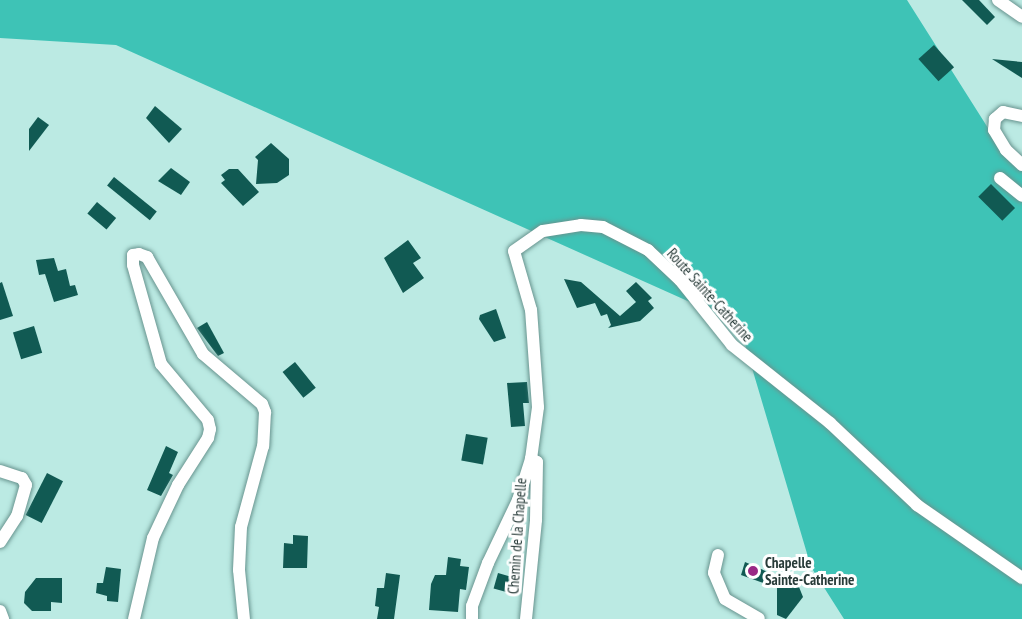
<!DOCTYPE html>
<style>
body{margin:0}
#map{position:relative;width:1022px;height:619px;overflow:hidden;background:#bbeae3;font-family:"PT Sans Narrow",sans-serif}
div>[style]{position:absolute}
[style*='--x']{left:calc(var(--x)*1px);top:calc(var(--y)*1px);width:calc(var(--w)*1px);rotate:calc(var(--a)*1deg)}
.forest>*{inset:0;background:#3ec3b6}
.building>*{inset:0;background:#115a53;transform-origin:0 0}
.roads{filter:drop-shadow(0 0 2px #68948f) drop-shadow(0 0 2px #68948f)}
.minor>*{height:12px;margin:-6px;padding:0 6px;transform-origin:6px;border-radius:6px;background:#fff}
.dots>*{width:16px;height:16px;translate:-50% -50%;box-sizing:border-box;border:3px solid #fff;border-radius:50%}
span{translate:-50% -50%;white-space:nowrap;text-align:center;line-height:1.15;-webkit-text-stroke:6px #fff;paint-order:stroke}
.street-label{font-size:15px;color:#283b39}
.poi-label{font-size:15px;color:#283b39;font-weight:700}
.left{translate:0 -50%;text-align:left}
</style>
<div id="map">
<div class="forest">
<div style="clip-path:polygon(0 0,907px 0,988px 128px,1022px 168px,1022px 619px,844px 619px,811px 567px,739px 324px,116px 45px,0 38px)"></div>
</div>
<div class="building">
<div style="clip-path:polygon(962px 0,979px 0,995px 17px,987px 25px)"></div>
<div style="left:934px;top:45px;width:30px;height:21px;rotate:48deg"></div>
<div style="clip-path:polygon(992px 59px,1022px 62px,1022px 78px)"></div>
<div style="clip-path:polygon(155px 106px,182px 129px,169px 143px,146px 118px)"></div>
<div style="clip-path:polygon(38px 117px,49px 125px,29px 151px,29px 129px)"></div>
<div style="clip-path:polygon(271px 143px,289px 159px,289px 175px,277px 183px,256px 184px,258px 160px,255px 157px)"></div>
<div style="clip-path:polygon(171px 168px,190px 182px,181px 195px,158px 181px)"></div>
<div style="clip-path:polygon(229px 169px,238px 169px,259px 192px,243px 206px,221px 183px,225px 180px,221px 175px)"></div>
<div style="left:114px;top:177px;width:55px;height:11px;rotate:39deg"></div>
<div style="left:991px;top:184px;width:34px;height:18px;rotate:45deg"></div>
<div style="left:97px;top:202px;width:25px;height:15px;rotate:40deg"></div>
<div style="clip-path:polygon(408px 240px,421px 258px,413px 263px,424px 278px,403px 293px,384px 258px)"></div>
<div style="clip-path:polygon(54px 258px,58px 271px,66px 269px,70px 286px,75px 285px,78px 295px,54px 302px,45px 274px,39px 275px,36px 260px)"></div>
<div style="clip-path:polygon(564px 279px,581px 282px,620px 316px,636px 302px,626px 291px,636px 282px,652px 298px,648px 301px,654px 308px,640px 321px,608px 328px,611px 325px,607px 314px,601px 316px,595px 303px,577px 308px)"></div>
<div style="clip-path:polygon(2px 282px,13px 316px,0 320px,0 283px)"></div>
<div style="clip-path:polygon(496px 309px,506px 338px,494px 342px,479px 319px,480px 315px)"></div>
<div style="clip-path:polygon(207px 322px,224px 353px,218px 356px,197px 328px)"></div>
<div style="left:34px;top:326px;width:28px;height:22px;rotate:73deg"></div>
<div style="left:295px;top:362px;width:33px;height:16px;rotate:51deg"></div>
<div style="clip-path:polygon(527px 382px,529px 403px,523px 403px,525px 426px,511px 427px,507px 383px)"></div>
<div style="left:466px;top:434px;width:22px;height:27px;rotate:10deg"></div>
<div style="clip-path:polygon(166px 446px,178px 452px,169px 473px,173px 475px,161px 496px,147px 490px)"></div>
<div style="left:47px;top:473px;width:18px;height:47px;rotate:27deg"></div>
<div style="clip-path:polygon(293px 535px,308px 536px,307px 568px,283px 568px,284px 543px,293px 544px)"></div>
<div style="clip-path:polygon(448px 557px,461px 559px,460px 566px,469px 567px,466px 590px,460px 589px,458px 612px,429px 610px,431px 584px,435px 575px,446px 575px)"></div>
<div style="clip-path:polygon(745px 562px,770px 573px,766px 584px,741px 575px)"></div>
<div style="clip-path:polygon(106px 567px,121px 569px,118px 602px,107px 601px,107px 596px,96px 593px,97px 583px,103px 583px)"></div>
<div style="clip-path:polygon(386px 573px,400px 575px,394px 619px,377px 619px,379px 607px,375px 606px,377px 588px,384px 588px)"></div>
<div style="left:498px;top:573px;width:15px;height:16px;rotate:16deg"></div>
<div style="clip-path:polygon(36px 578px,62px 578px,62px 603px,51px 602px,51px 611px,32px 611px,24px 603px,25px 592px)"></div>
<div style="clip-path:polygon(790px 583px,799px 587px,803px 597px,786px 619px,777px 615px,777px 587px)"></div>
</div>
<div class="roads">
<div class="minor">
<div style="--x:998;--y:0;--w:29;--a:35"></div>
<div style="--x:1022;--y:116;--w:19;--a:-168"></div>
<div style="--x:1003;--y:112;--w:11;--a:139"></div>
<div style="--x:995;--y:119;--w:11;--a:95"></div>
<div style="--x:994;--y:130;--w:23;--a:59"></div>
<div style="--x:1006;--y:150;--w:22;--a:43"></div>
<div style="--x:1000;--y:178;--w:28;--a:39"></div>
<div style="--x:0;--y:471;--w:23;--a:18"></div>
<div style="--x:22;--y:478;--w:8;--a:60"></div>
<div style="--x:26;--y:485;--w:32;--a:106"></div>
<div style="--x:17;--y:516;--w:31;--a:123"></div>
<div style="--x:718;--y:555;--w:18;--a:103"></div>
<div style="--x:714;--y:573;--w:28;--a:67"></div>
<div style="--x:725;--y:599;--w:39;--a:30"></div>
<div style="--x:0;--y:611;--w:9;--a:69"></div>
<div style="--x:134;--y:619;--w:83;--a:-76.8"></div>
<div style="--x:153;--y:538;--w:59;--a:-64.7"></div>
<div style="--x:178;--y:485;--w:56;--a:-57.4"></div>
<div style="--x:208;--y:438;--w:9;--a:-77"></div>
<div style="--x:210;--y:429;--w:9;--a:-103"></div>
<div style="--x:208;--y:420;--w:73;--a:-130"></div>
<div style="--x:161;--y:364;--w:103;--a:-105.8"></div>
<div style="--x:133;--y:265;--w:10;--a:-90"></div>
<div style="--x:133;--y:255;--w:6;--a:-9"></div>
<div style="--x:139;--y:254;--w:9;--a:21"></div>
<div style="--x:147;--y:257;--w:112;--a:60"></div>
<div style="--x:203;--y:354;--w:77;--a:40.3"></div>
<div style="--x:262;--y:404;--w:9;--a:69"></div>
<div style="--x:265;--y:412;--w:34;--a:93"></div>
<div style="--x:263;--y:446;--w:84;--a:105.2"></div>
<div style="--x:241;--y:527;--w:43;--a:92.7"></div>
<div style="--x:239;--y:570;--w:49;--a:84.2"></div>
<div style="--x:472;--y:619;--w:13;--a:-90"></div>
<div style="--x:472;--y:606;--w:46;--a:-69.6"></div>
<div style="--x:488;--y:563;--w:70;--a:-64.5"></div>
<div style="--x:518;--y:500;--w:43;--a:-72.4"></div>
<div style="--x:531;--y:459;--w:52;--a:-82.3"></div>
<div style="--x:538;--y:407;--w:97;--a:-94.1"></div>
<div style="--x:531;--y:310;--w:61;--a:-106.1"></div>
<div style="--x:514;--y:251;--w:35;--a:-35"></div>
<div style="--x:543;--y:231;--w:38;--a:-9"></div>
<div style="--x:581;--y:225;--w:22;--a:5"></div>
<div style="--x:603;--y:227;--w:51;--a:27.1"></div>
<div style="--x:648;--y:250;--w:44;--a:43.2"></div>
<div style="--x:680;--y:280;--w:83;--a:51.3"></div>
<div style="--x:732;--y:345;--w:125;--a:38.5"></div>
<div style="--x:830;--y:423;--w:120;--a:43.3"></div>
<div style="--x:917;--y:505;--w:128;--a:34.8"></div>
<div style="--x:526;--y:619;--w:100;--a:-84.2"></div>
<div style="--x:536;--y:520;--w:58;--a:-89"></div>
<div style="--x:537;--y:462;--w:7;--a:-153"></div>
</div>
</div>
<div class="dots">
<div style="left:753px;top:571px;background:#992885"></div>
</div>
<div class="street-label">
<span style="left:710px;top:295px;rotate:48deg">Route Sainte-Catherine</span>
<span style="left:517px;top:536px;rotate:-86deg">Chemin de la Chapelle</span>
</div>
<div class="poi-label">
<span class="left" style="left:765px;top:571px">Chapelle<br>Sainte-Catherine</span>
</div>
</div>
